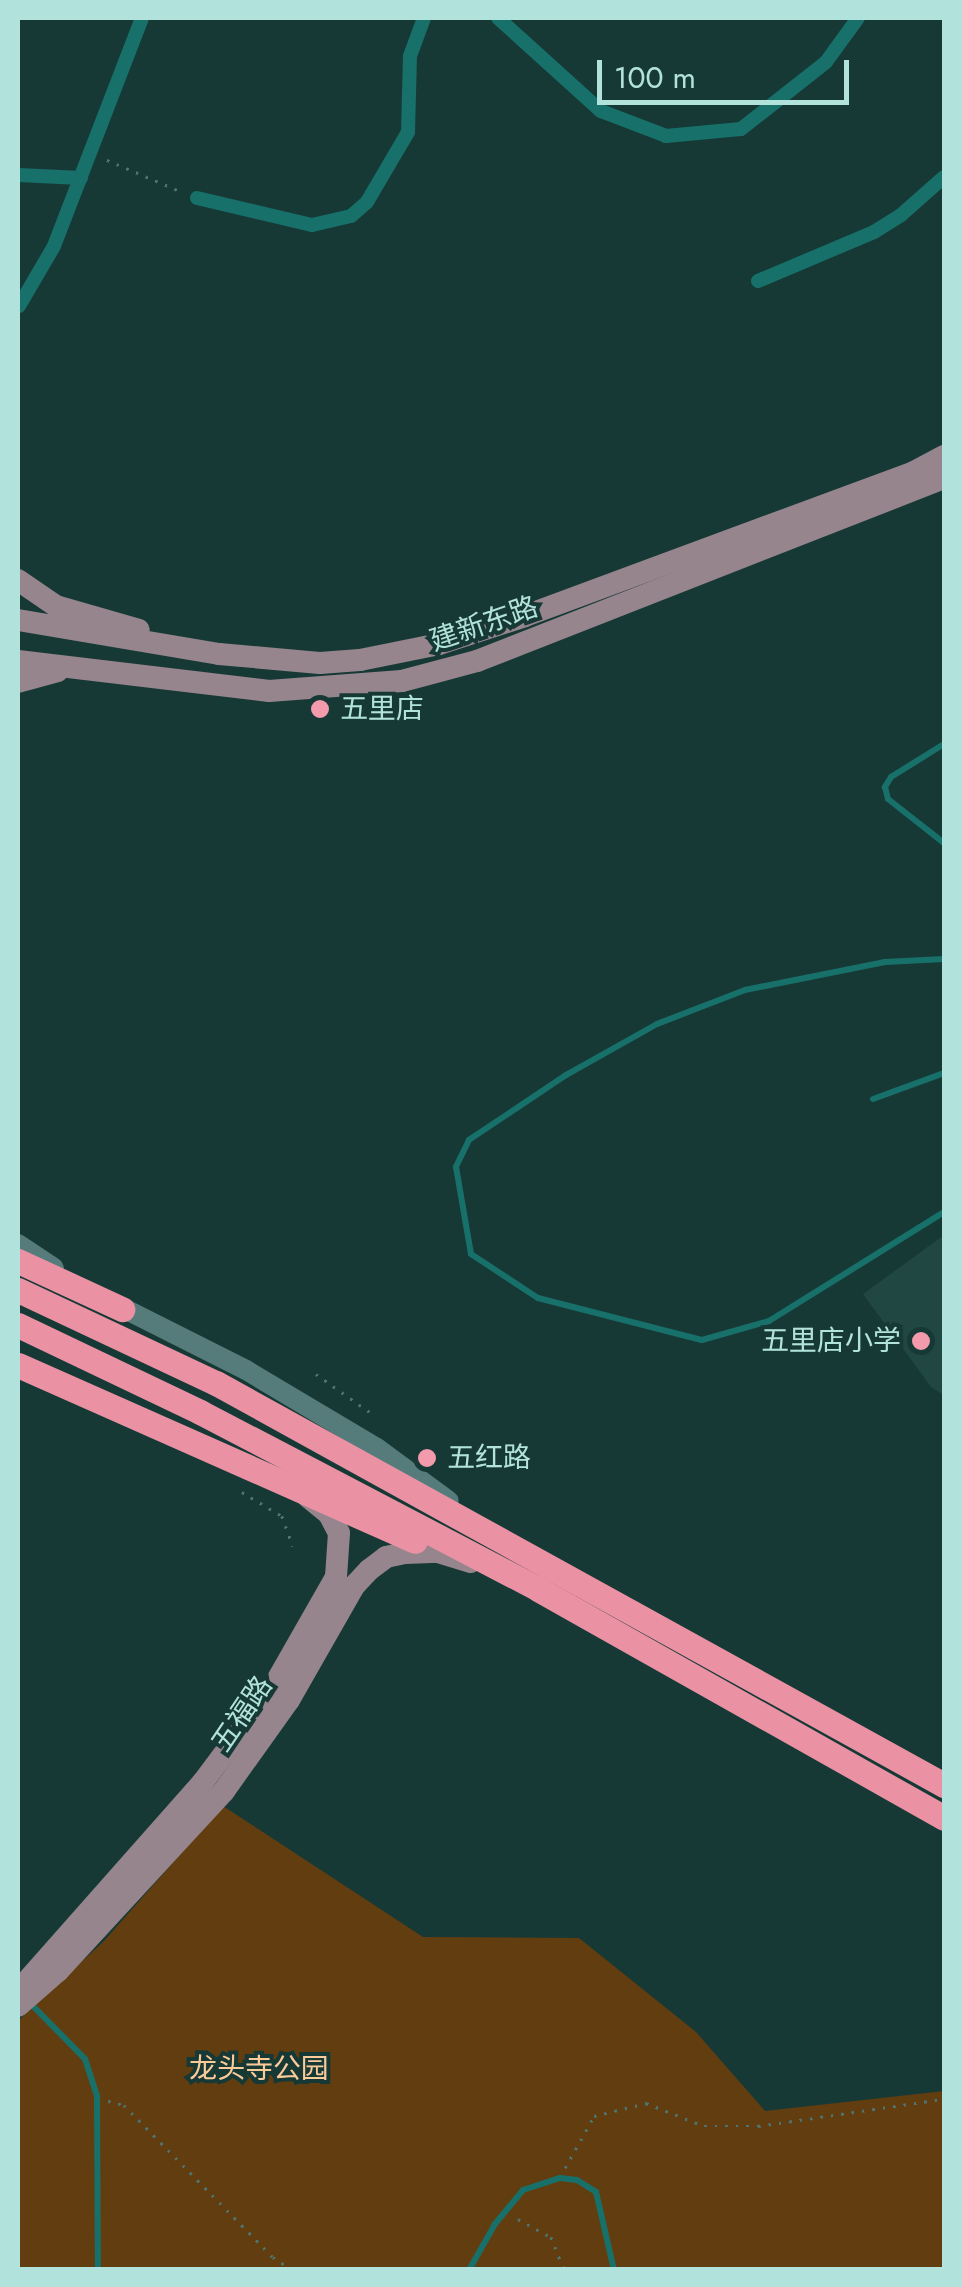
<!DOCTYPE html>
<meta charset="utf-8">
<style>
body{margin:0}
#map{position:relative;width:962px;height:2287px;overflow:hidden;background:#173936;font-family:Jost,"Noto Sans SC",sans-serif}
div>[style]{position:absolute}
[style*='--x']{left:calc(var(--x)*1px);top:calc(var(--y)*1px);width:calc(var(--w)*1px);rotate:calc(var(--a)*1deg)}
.built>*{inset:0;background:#214743}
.green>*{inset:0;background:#623d0f}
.path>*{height:2.5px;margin-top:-1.25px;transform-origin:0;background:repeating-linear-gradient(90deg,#4d7470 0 2.5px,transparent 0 10.5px)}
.lane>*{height:6px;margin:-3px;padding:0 3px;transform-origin:3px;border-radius:3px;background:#17716a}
.street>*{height:14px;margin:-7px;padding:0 7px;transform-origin:7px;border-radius:7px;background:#17716a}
.secondary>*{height:20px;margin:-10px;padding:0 10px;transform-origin:10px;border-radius:10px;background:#567b7b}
.primary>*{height:22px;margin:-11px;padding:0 11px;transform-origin:11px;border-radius:11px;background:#96858d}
.highway>*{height:25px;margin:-12.5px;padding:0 12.5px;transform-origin:12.5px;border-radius:12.5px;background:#ea92a4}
.dots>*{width:28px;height:28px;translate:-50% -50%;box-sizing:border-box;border:5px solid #173936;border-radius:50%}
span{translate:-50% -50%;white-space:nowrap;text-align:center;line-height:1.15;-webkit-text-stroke:8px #173936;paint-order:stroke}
.street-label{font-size:28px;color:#b2e2dc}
.poi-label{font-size:28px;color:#b2e2dc}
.left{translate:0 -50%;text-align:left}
.right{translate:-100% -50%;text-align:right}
.park-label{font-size:28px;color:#fbca99}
.frame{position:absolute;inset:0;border:20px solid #b2e2dc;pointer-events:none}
.scale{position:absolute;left:597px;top:60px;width:252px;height:45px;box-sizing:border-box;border:5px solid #b2e2dc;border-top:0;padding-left:12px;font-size:30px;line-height:35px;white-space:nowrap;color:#b2e2dc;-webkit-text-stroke:8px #173936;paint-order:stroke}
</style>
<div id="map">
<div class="built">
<div style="clip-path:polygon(944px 1235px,944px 1395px,931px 1387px,863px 1294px)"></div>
</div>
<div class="green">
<div style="clip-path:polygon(223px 1806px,423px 1937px,579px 1938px,696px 2032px,765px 2111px,944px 2091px,944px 2269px,18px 2270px,18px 2021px,104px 1941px)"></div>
</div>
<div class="path">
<div style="--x:107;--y:160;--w:82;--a:23.1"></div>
<div style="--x:316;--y:1374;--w:71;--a:35.3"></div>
<div style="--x:242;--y:1492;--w:47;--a:31"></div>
<div style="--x:282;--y:1516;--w:32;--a:70"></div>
<div style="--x:108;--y:2101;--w:16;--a:14"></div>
<div style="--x:124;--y:2105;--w:213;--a:45.6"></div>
<div style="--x:273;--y:2257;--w:23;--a:34"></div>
<div style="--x:565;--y:2168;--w:60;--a:-60.9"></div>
<div style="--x:594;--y:2116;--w:54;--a:-14"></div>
<div style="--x:646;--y:2103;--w:62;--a:21.6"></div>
<div style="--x:704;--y:2126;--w:54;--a:0"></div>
<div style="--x:758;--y:2126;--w:188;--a:-8.3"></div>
<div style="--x:518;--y:2219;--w:38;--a:29"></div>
<div style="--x:551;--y:2237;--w:35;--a:68"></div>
</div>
<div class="lane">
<div style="--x:944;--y:744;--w:62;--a:148.1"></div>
<div style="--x:891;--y:777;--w:12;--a:121"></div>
<div style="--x:885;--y:787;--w:12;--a:76"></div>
<div style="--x:888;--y:799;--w:71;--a:38.2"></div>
<div style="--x:944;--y:959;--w:59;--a:177.1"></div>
<div style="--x:885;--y:962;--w:143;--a:168.7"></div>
<div style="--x:745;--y:990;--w:94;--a:158.9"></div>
<div style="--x:657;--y:1024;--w:104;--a:150.7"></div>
<div style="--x:566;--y:1075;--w:117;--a:146.2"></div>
<div style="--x:469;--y:1140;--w:30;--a:116"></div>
<div style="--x:456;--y:1167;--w:88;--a:80.2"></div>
<div style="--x:471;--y:1254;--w:80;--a:33.3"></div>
<div style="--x:538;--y:1298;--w:169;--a:14.4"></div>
<div style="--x:702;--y:1340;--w:70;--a:-15.8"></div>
<div style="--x:769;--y:1321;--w:206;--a:-31.9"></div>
<div style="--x:873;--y:1099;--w:76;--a:-20.1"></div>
<div style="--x:31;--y:2004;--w:77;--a:45.5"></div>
<div style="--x:85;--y:2059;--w:40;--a:72"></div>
<div style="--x:97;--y:2097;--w:173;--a:89.7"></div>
<div style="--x:469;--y:2270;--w:53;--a:-60.5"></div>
<div style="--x:495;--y:2224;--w:44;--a:-50.5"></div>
<div style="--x:523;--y:2190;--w:39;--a:-18"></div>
<div style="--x:560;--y:2178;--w:17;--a:7"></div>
<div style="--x:577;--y:2180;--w:22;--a:32"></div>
<div style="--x:596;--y:2192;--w:80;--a:77"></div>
</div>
<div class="street">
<div style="--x:498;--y:18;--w:139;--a:42.1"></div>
<div style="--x:601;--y:111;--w:70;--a:21"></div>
<div style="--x:666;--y:136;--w:75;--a:-5.3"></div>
<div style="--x:741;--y:129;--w:108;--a:-38.2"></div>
<div style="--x:826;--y:62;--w:54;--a:-54"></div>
<div style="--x:18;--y:175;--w:63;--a:2.7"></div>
<div style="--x:197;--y:198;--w:118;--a:13.2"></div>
<div style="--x:312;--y:225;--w:40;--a:-13"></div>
<div style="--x:351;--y:216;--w:21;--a:-41"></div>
<div style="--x:367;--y:202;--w:81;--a:-59.6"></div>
<div style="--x:408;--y:132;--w:76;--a:-88.5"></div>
<div style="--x:410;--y:56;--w:40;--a:-69.8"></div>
<div style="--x:758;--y:281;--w:126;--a:-22.9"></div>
<div style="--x:874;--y:232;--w:32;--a:-32"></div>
<div style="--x:901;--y:215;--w:57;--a:-41.5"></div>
<div style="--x:19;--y:306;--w:69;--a:-59.7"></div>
<div style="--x:54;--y:246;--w:244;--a:-68.9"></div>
</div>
<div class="secondary">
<div style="--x:18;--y:1244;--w:43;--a:33.7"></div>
<div style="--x:113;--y:1303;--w:149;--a:26.7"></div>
<div style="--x:246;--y:1370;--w:152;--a:30.8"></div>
<div style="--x:377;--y:1448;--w:89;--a:36.4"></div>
</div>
<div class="primary">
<div style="--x:18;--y:580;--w:46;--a:34.4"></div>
<div style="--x:56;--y:606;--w:86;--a:16.1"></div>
<div style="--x:18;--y:620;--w:204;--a:9.6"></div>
<div style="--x:219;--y:654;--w:101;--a:5.1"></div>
<div style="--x:320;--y:663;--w:40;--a:-4.3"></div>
<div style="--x:360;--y:660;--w:81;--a:-11.4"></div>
<div style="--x:439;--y:644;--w:90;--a:-18"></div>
<div style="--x:525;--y:616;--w:415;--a:-20.3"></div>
<div style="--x:914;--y:472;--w:34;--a:-28"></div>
<div style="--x:18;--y:661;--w:253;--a:6.8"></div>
<div style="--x:269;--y:691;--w:133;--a:-4.3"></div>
<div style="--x:402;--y:681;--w:78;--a:-14.9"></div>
<div style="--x:477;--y:661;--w:502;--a:-21.4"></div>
<div style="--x:18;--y:682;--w:41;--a:-15.4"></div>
<div style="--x:27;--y:1981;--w:266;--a:-48.5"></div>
<div style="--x:203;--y:1782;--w:114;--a:-53.2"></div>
<div style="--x:271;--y:1691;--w:131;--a:-60.3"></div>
<div style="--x:336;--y:1577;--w:44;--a:-86.1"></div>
<div style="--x:339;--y:1533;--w:21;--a:-118"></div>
<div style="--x:329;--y:1514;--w:27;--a:-141"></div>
<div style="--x:18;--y:2006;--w:53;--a:-41.2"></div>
<div style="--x:58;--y:1971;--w:245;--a:-47.3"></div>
<div style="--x:224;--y:1791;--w:112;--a:-54.5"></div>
<div style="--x:289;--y:1700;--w:131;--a:-60.3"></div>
<div style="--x:354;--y:1586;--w:22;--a:-47"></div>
<div style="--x:369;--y:1570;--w:21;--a:-37"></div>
<div style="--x:386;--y:1557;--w:19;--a:-12"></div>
<div style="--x:405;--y:1553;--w:33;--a:-2"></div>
<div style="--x:438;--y:1552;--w:34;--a:17"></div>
</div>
<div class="highway">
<div style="--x:18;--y:1261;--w:115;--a:24.8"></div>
<div style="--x:18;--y:1290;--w:219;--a:25.2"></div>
<div style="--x:216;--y:1383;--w:832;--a:28.91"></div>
<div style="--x:18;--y:1325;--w:202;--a:25.5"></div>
<div style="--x:200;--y:1412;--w:382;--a:27.6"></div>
<div style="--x:538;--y:1589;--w:466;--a:29.4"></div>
<div style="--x:18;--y:1365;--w:434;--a:23.9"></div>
</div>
<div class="dots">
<div style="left:320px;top:709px;background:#f39aac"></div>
<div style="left:921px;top:1341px;background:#f39aac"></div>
<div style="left:427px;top:1458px;background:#f39aac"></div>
</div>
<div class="street-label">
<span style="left:484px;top:624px;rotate:-19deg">建新东路</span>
<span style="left:242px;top:1714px;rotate:-56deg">五福路</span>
</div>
<div class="poi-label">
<span class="left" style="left:340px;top:709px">五里店</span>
<span class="right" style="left:901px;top:1341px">五里店小学</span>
<span class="left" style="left:447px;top:1458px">五红路</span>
</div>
<div class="park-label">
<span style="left:259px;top:2069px">龙头寺公园</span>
</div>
<div class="frame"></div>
<div class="scale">100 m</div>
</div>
